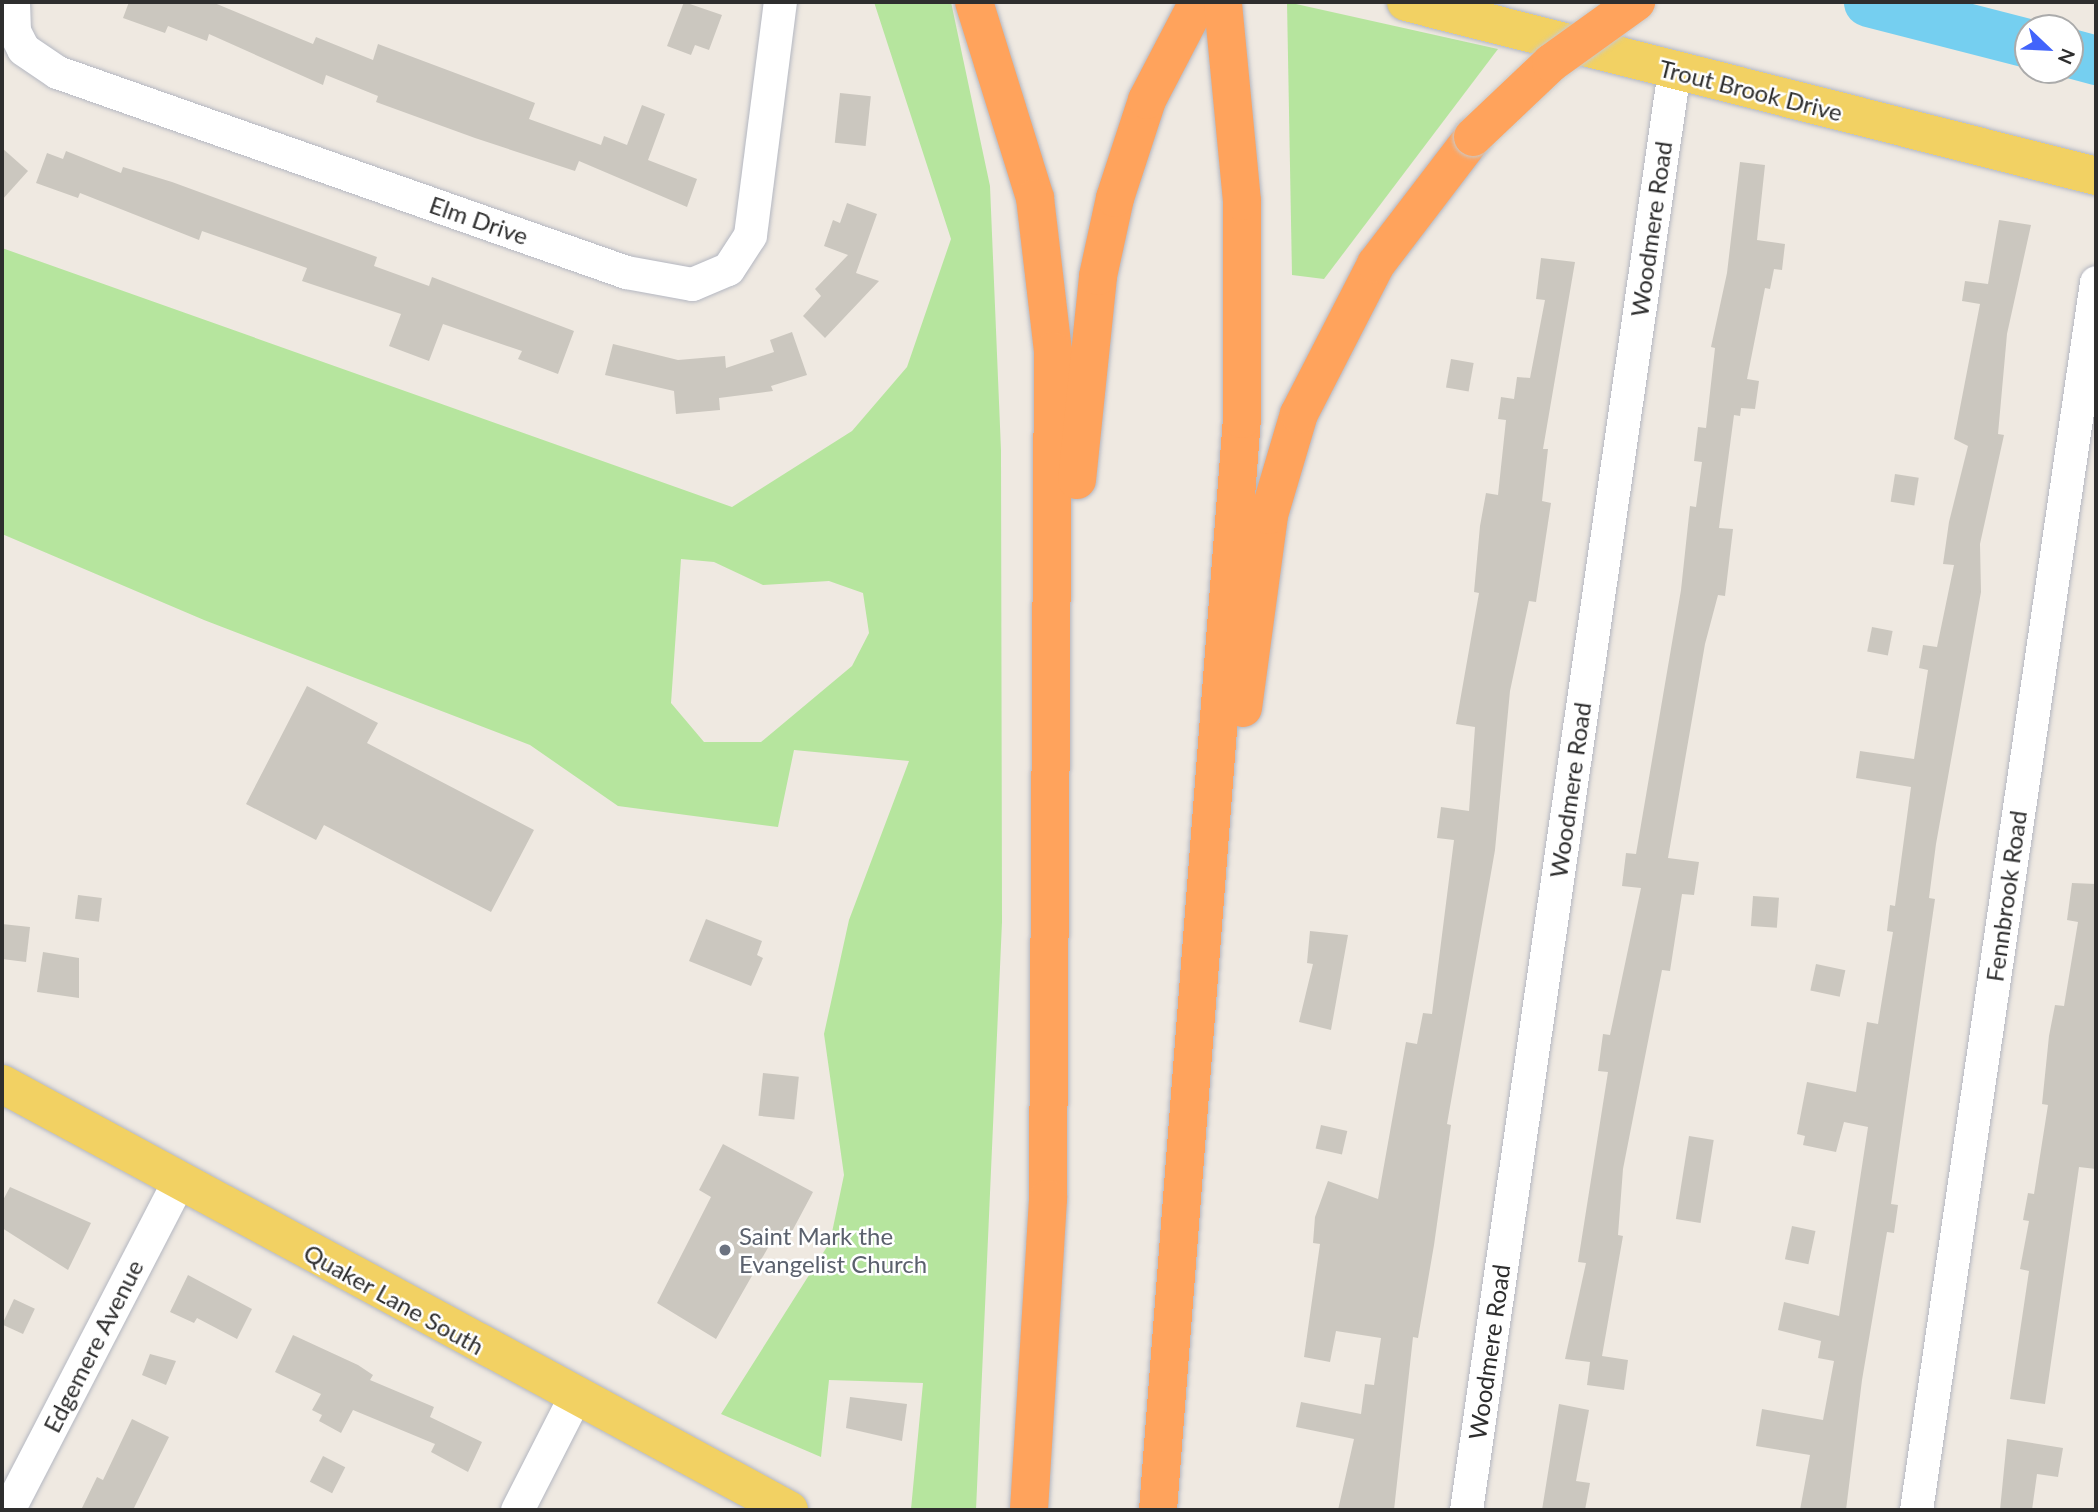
<!DOCTYPE html>
<style>
body{margin:0}
#map{position:relative;width:2098px;height:1512px;overflow:hidden;background:#efe9e1;font-family:Lato,sans-serif}
div>[style]{position:absolute}
[style*='--x']{left:calc(var(--x)*1px);top:calc(var(--y)*1px);width:calc(var(--w)*1px);rotate:calc(var(--a)*1deg)}
.green>*{inset:0;background:#b6e59e}
.river>*{height:49px;margin:-24.5px;padding:0 24.5px;transform-origin:24.5px;border-radius:24.5px;background:#75cff0}
.building>*{inset:0;background:#cbc7bf;transform-origin:0 0}
.roads{filter:drop-shadow(0 0 2px #b4b7c1) drop-shadow(0 0 2px #b4b7c1)}
.minor>*{height:33px;margin:-16.5px;padding:0 16.5px;transform-origin:16.5px;border-radius:16.5px;background:#fff}
.major>*{height:38px;margin:-19px;padding:0 19px;transform-origin:19px;border-radius:19px;background:#f2d163}
.highway>*{height:38px;margin:-19px;padding:0 19px;transform-origin:19px;border-radius:19px;background:#ffa35c}
.bridges{filter:drop-shadow(0 0 2px #c9c9c9) drop-shadow(0 0 2px #c9c9c9)}
.highway-bridge>*{height:38px;margin:-19px;padding:0 19px;transform-origin:19px;border-radius:19px;background:#ffa35c}
.dots>*{width:19px;height:19px;translate:-50% -50%;box-sizing:border-box;border:4px solid #fff;border-radius:50%}
span{translate:-50% -50%;white-space:nowrap;text-align:center;line-height:1.15;-webkit-text-stroke:5px #fff;paint-order:stroke}
.street-label{font-size:24px;color:#2e2e2e}
.worship-label{font-size:24px;color:#5b616d}
.left{translate:0 -50%;text-align:left}
.frame{position:absolute;inset:0;border:4px solid #2e2e2e;pointer-events:none}
.north{position:absolute;left:2014px;top:14px;width:70px;height:70px;box-sizing:border-box;background:#fff;border:2px solid #ababab;border-radius:50%;rotate:113deg;font-size:19px;font-weight:700;line-height:28px;text-align:center;color:#2e2e2e}
.north::after{content:'';display:block;margin:auto;width:24px;height:32px;background:#4264fb;clip-path:polygon(50% 0,100% 100%,50% 72%,0 100%)}
</style>
<div id="map">
<div class="green">
<div style="clip-path:polygon(evenodd,874px 2px,951px 2px,990px 186px,1001px 450px,1002px 922px,976px 1510px,911px 1509px,923px 1383px,829px 1380px,821px 1457px,721px 1414px,830px 1242px,844px 1175px,824px 1034px,849px 920px,909px 761px,794px 750px,778px 827px,618px 806px,530px 745px,204px 620px,2px 534px,2px 248px,732px 507px,852px 431px,907px 367px,951px 239px,874px 2px,681px 559px,714px 562px,763px 585px,829px 581px,863px 593px,869px 633px,852px 666px,761px 742px,704px 742px,671px 703px,681px 559px)"></div>
<div style="clip-path:polygon(1287px 2px,1498px 49px,1324px 279px,1292px 275px)"></div>
</div>
<div class="river">
<div style="--x:1868;--y:2;--w:165;--a:14.4"></div>
<div style="--x:2070;--y:53;--w:27;--a:15"></div>
</div>
<div class="building">
<div style="clip-path:polygon(129px 2px,212px 2px,313px 44px,316px 37px,373px 60px,378px 44px,535px 103px,529px 119px,601px 145px,604px 136px,627px 145px,642px 105px,665px 114px,648px 160px,697px 179px,687px 207px,579px 161px,575px 171px,475px 138px,376px 102px,378px 96px,326px 75px,323px 85px,209px 34px,207px 41px,168px 26px,165px 33px,123px 18px)"></div>
<div style="clip-path:polygon(684px 2px,722px 15px,709px 50px,695px 45px,691px 55px,667px 46px)"></div>
<div style="left:840px;top:93px;width:31px;height:50px;rotate:6deg"></div>
<div style="clip-path:polygon(2px 148px,28px 171px,2px 200px)"></div>
<div style="clip-path:polygon(66px 151px,121px 173px,123px 167px,172px 182px,377px 257px,374px 266px,429px 286px,432px 277px,574px 331px,558px 374px,518px 359px,522px 351px,443px 324px,429px 361px,389px 346px,401px 314px,302px 281px,307px 268px,202px 231px,199px 240px,80px 193px,78px 198px,36px 183px,47px 153px,63px 159px)"></div>
<div style="clip-path:polygon(1740px 162px,1765px 165px,1757px 240px,1785px 244px,1782px 270px,1774px 269px,1770px 289px,1765px 288px,1747px 379px,1759px 381px,1755px 409px,1741px 408px,1740px 416px,1734px 415px,1719px 528px,1733px 529px,1725px 596px,1718px 595px,1705px 644px,1668px 858px,1699px 862px,1694px 895px,1682px 894px,1670px 971px,1662px 970px,1623px 1169px,1618px 1235px,1623px 1236px,1602px 1356px,1628px 1360px,1624px 1390px,1587px 1385px,1590px 1362px,1565px 1359px,1586px 1263px,1578px 1262px,1608px 1072px,1598px 1071px,1603px 1034px,1610px 1035px,1641px 888px,1622px 886px,1626px 853px,1636px 854px,1681px 590px,1690px 506px,1696px 507px,1702px 462px,1694px 461px,1698px 427px,1706px 428px,1715px 348px,1711px 347px,1727px 273px)"></div>
<div style="clip-path:polygon(847px 203px,877px 214px,856px 273px,879px 281px,825px 338px,803px 316px,821px 296px,815px 289px,848px 255px,824px 246px,833px 220px,840px 223px)"></div>
<div style="clip-path:polygon(1999px 220px,2031px 225px,2007px 334px,1998px 434px,2004px 435px,1980px 544px,1981px 592px,1936px 844px,1929px 898px,1935px 899px,1891px 1204px,1898px 1205px,1894px 1233px,1887px 1232px,1862px 1380px,1846px 1510px,1800px 1510px,1810px 1455px,1756px 1446px,1762px 1409px,1823px 1420px,1834px 1361px,1818px 1358px,1821px 1341px,1778px 1330px,1784px 1302px,1839px 1316px,1868px 1127px,1844px 1122px,1836px 1152px,1803px 1145px,1805px 1136px,1797px 1134px,1807px 1082px,1856px 1092px,1867px 1022px,1878px 1024px,1893px 932px,1887px 931px,1890px 905px,1895px 906px,1911px 787px,1856px 778px,1860px 751px,1914px 759px,1928px 670px,1919px 668px,1923px 645px,1937px 647px,1954px 565px,1943px 564px,1949px 522px,1968px 446px,1954px 439px,1980px 304px,1962px 301px,1965px 281px,1988px 284px)"></div>
<div style="clip-path:polygon(1541px 258px,1575px 262px,1543px 449px,1548px 449px,1542px 501px,1551px 503px,1536px 602px,1529px 601px,1510px 691px,1495px 850px,1447px 1124px,1451px 1125px,1434px 1245px,1418px 1338px,1413px 1337px,1394px 1510px,1338px 1510px,1354px 1439px,1296px 1427px,1301px 1402px,1361px 1414px,1365px 1384px,1374px 1385px,1381px 1338px,1336px 1331px,1330px 1362px,1304px 1357px,1320px 1244px,1313px 1243px,1315px 1217px,1328px 1181px,1378px 1199px,1406px 1042px,1417px 1044px,1423px 1013px,1432px 1014px,1454px 840px,1437px 838px,1441px 807px,1469px 811px,1475px 727px,1456px 724px,1479px 593px,1474px 592px,1480px 526px,1486px 493px,1498px 495px,1506px 420px,1498px 419px,1501px 397px,1514px 399px,1517px 377px,1530px 378px,1545px 300px,1536px 299px)"></div>
<div style="clip-path:polygon(792px 332px,807px 375px,771px 386px,773px 391px,719px 398px,720px 410px,676px 414px,674px 391px,605px 375px,613px 344px,678px 360px,725px 356px,726px 368px,774px 352px,770px 340px)"></div>
<div style="left:1451px;top:359px;width:23px;height:29px;rotate:10deg"></div>
<div style="left:1895px;top:474px;width:24px;height:28px;rotate:9deg"></div>
<div style="left:1872px;top:627px;width:21px;height:25px;rotate:11deg"></div>
<div style="clip-path:polygon(307px 686px,378px 723px,367px 743px,534px 830px,491px 912px,324px 825px,316px 840px,246px 804px)"></div>
<div style="clip-path:polygon(2072px 883px,2096px 884px,2096px 1169px,2079px 1167px,2045px 1404px,2010px 1399px,2029px 1271px,2020px 1269px,2029px 1221px,2023px 1220px,2028px 1193px,2034px 1194px,2048px 1105px,2042px 1104px,2049px 1036px,2055px 1005px,2064px 1006px,2078px 922px,2067px 920px)"></div>
<div style="left:78px;top:895px;width:24px;height:24px;rotate:7deg"></div>
<div style="left:1753px;top:896px;width:26px;height:30px;rotate:4deg"></div>
<div style="clip-path:polygon(706px 919px,762px 941px,757px 955px,763px 958px,751px 986px,689px 961px)"></div>
<div style="clip-path:polygon(2px 924px,30px 927px,26px 962px,2px 959px)"></div>
<div style="clip-path:polygon(1310px 931px,1348px 935px,1331px 1030px,1299px 1022px,1313px 964px,1307px 963px)"></div>
<div style="clip-path:polygon(43px 952px,79px 958px,79px 998px,37px 992px)"></div>
<div style="left:1816px;top:964px;width:30px;height:27px;rotate:12deg"></div>
<div style="left:763px;top:1073px;width:36px;height:43px;rotate:6deg"></div>
<div style="left:1321px;top:1125px;width:27px;height:24px;rotate:13deg"></div>
<div style="left:1689px;top:1136px;width:25px;height:84px;rotate:9deg"></div>
<div style="clip-path:polygon(723px 1144px,813px 1192px,789px 1237px,778px 1230px,716px 1339px,657px 1303px,711px 1197px,699px 1190px)"></div>
<div style="clip-path:polygon(10px 1187px,91px 1223px,68px 1270px,2px 1228px,2px 1202px)"></div>
<div style="left:1792px;top:1226px;width:24px;height:34px;rotate:12deg"></div>
<div style="clip-path:polygon(188px 1275px,252px 1309px,237px 1339px,197px 1318px,194px 1323px,170px 1312px)"></div>
<div style="left:14px;top:1299px;width:23px;height:28px;rotate:25deg"></div>
<div style="clip-path:polygon(293px 1335px,358px 1365px,373px 1375px,370px 1380px,434px 1407px,430px 1417px,482px 1442px,468px 1472px,431px 1452px,435px 1444px,353px 1410px,341px 1433px,319px 1421px,322px 1415px,312px 1410px,321px 1394px,275px 1372px)"></div>
<div style="clip-path:polygon(150px 1354px,176px 1361px,166px 1385px,142px 1375px)"></div>
<div style="clip-path:polygon(850px 1397px,907px 1404px,902px 1441px,846px 1428px)"></div>
<div style="clip-path:polygon(1559px 1404px,1589px 1410px,1576px 1481px,1590px 1483px,1585px 1510px,1542px 1510px)"></div>
<div style="clip-path:polygon(132px 1419px,169px 1437px,133px 1510px,81px 1510px,97px 1477px,103px 1480px)"></div>
<div style="clip-path:polygon(2007px 1439px,2063px 1448px,2058px 1477px,2037px 1474px,2032px 1510px,2000px 1510px)"></div>
<div style="left:323px;top:1456px;width:25px;height:29px;rotate:27deg"></div>
</div>
<div class="roads">
<div class="minor">
<div style="--x:13;--y:2;--w:29;--a:88"></div>
<div style="--x:14;--y:31;--w:20;--a:63"></div>
<div style="--x:23;--y:49;--w:41;--a:34.1"></div>
<div style="--x:57;--y:72;--w:603;--a:19.37"></div>
<div style="--x:626;--y:272;--w:67;--a:10.3"></div>
<div style="--x:692;--y:284;--w:39;--a:-23"></div>
<div style="--x:728;--y:269;--w:40;--a:-57.1"></div>
<div style="--x:750;--y:235;--w:235;--a:-82.7"></div>
<div style="--x:8;--y:1510;--w:369;--a:-62.6"></div>
<div style="--x:517;--y:1510;--w:126;--a:-63"></div>
<div style="--x:1466;--y:1510;--w:1454;--a:-81.78"></div>
<div style="--x:1916;--y:1510;--w:1241;--a:-81.66"></div>
</div>
<div class="major">
<div style="--x:1406;--y:2;--w:712;--a:14.15"></div>
<div style="--x:2;--y:1084;--w:895;--a:28.43"></div>
</div>
<div class="highway">
<div style="--x:974;--y:2;--w:205;--a:72.7"></div>
<div style="--x:1035;--y:198;--w:154;--a:83.3"></div>
<div style="--x:1053;--y:351;--w:848;--a:90.34"></div>
<div style="--x:1048;--y:1199;--w:312;--a:93.5"></div>
<div style="--x:1077;--y:480;--w:205;--a:-84.1"></div>
<div style="--x:1098;--y:276;--w:80;--a:-77.7"></div>
<div style="--x:1115;--y:198;--w:103;--a:-71.9"></div>
<div style="--x:1147;--y:100;--w:110;--a:-62.5"></div>
<div style="--x:1243;--y:708;--w:195;--a:-82.3"></div>
<div style="--x:1269;--y:515;--w:105;--a:-73.5"></div>
<div style="--x:1299;--y:414;--w:169;--a:-62.8"></div>
<div style="--x:1376;--y:264;--w:160;--a:-52.6"></div>
<div style="--x:1158;--y:1510;--w:1094;--a:-85.6"></div>
<div style="--x:1242;--y:419;--w:218;--a:-90"></div>
<div style="--x:1242;--y:201;--w:200;--a:-95.5"></div>
</div>
</div>
<div class="bridges">
<div class="highway-bridge">
<div style="--x:1473;--y:137;--w:108;--a:-43.5"></div>
<div style="--x:1551;--y:63;--w:105;--a:-35.7"></div>
</div>
</div>
<div class="dots">
<div style="left:725px;top:1250px;background:#6b7280"></div>
</div>
<div class="street-label">
<span style="left:1751px;top:90px;rotate:14deg">Trout Brook Drive</span>
<span style="left:479px;top:220px;rotate:19deg">Elm Drive</span>
<span style="left:1651px;top:229px;rotate:-82deg">Woodmere Road</span>
<span style="left:1570px;top:790px;rotate:-82deg">Woodmere Road</span>
<span style="left:2006px;top:896px;rotate:-82deg">Fennbrook Road</span>
<span style="left:394px;top:1299px;rotate:29deg">Quaker Lane South</span>
<span style="left:93px;top:1346px;rotate:-63deg">Edgemere Avenue</span>
<span style="left:1489px;top:1352px;rotate:-82deg">Woodmere Road</span>
</div>
<div class="worship-label">
<span class="left" style="left:739px;top:1250px">Saint Mark the<br>Evangelist Church</span>
</div>
<div class="frame"></div>
<div class="north">N</div>
</div>
